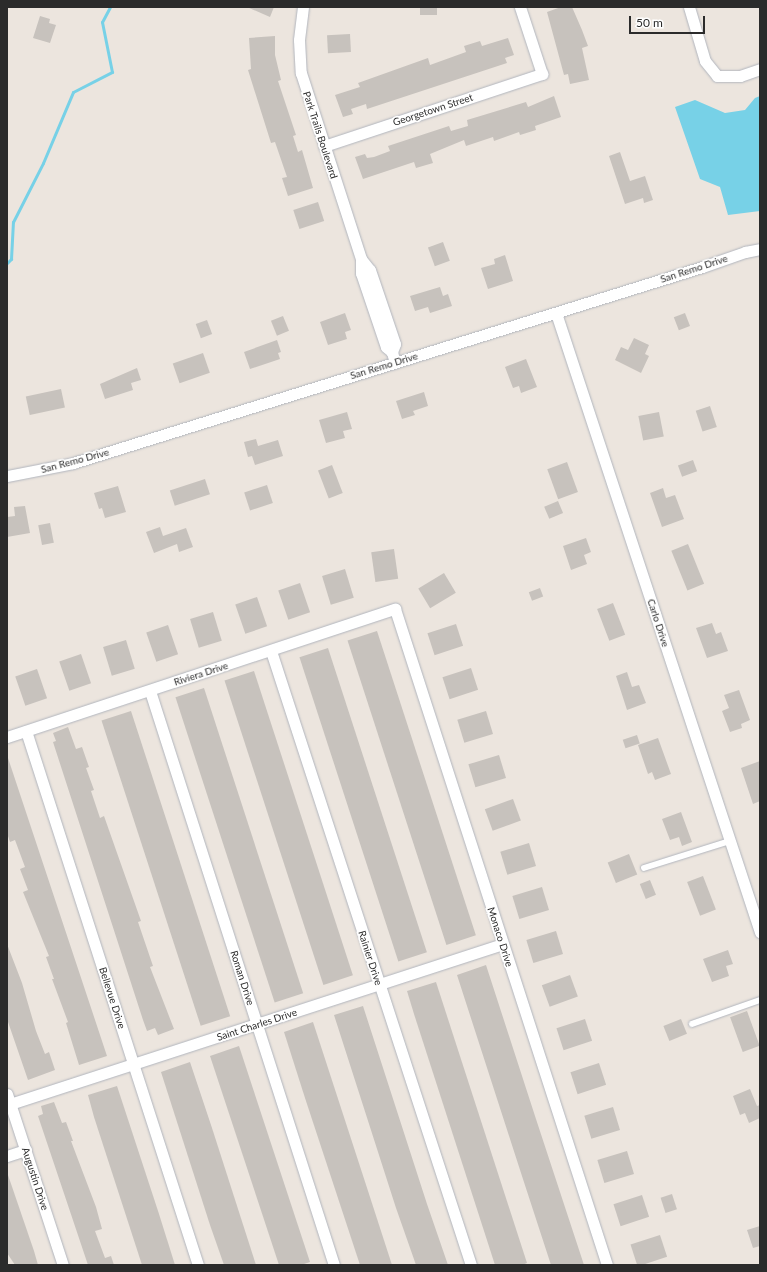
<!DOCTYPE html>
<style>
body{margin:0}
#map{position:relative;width:767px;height:1272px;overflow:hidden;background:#ece5de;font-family:Lato,sans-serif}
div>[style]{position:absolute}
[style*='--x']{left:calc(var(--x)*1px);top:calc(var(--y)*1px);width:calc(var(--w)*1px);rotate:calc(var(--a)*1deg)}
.water>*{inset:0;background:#77d1e7}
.stream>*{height:3px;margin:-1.5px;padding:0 1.5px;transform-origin:1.5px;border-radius:1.5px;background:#77d1e7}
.building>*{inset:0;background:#c7c2bd;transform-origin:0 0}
.roads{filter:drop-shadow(0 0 1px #b1b5bd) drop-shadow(0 0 1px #b1b5bd)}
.lane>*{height:5.5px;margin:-2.75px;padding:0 2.75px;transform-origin:2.75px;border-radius:2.75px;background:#fff}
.street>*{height:11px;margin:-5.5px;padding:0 5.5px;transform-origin:5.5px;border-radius:5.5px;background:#fff}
span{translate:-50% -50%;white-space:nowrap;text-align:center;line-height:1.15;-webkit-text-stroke:3.5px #fff;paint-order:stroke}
.street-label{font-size:10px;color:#2b2b2b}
.frame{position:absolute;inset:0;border:8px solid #2b2b2b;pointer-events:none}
.scale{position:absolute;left:629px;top:16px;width:76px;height:18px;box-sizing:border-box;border:2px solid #2b2b2b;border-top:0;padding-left:5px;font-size:12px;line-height:14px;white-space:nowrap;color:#2b2b2b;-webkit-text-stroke:3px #fff;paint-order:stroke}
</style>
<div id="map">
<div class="water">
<div style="clip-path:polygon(760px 96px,760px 211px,728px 215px,720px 187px,700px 179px,675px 107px,695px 100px,725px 113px,745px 110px,755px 98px)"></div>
</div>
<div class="stream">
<div style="--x:7;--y:263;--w:6;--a:-45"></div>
<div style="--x:11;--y:259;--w:37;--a:-87"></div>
<div style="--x:13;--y:222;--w:66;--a:-63"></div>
<div style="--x:43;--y:163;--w:77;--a:-67.1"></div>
<div style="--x:73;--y:92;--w:44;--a:-27.1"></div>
<div style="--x:112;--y:72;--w:51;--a:-101.3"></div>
<div style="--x:102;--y:22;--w:17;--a:-62"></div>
</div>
<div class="building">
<div style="clip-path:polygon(247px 7px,274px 7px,270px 17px)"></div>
<div style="left:420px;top:7px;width:17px;height:8px"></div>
<div style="clip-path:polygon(561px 7px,572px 7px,582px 30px,588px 46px,582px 48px,589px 80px,570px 84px,568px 74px,564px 75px,547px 12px)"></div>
<div style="clip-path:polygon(40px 16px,50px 19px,49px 23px,56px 25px,50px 43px,33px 38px)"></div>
<div style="left:350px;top:34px;width:18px;height:23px;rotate:87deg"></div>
<div style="clip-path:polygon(275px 36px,275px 55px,281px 80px,278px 81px,296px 135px,293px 136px,298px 152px,302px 150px,313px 188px,288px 196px,282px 178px,287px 177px,275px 142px,271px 143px,248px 70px,251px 69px,249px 38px)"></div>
<div style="clip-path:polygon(508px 38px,514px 55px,505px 58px,507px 63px,367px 109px,366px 104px,351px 109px,353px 114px,343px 117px,335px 95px,360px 87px,358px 83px,428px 58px,430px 65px,466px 52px,464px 46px,480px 41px,482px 46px)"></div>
<div style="clip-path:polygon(554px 96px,561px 117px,535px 126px,536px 130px,520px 135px,519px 132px,494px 141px,493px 137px,466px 146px,464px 140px,430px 154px,433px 163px,416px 168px,414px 162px,363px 179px,355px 157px,365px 154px,367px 158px,374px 157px,390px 151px,388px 146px,449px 126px,451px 131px,468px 126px,467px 120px,477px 117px,526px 102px,528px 107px)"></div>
<div style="clip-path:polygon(620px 152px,630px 181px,645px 176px,653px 200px,644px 203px,643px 198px,625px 204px,609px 156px)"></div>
<div style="left:318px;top:202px;width:20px;height:26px;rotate:72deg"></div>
<div style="left:443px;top:242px;width:20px;height:16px;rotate:70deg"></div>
<div style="clip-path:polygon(505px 255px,513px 281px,488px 289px,481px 268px,495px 264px,494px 259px)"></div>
<div style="clip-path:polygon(440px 287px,443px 296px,448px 294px,452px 306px,430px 313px,428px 307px,415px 311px,410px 296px)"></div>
<div style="clip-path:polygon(345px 313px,351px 330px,345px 332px,347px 339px,328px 345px,320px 322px)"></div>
<div style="left:685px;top:313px;width:14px;height:12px;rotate:69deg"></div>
<div style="left:283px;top:316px;width:16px;height:13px;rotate:68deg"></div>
<div style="left:207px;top:320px;width:15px;height:12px;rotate:70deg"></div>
<div style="clip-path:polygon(634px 338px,649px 345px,645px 354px,649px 356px,641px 373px,615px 360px,621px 347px,628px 350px)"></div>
<div style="clip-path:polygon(277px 340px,281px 352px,278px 353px,280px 359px,250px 369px,244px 352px)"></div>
<div style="left:203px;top:353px;width:21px;height:32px;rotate:71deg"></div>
<div style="clip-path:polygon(526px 359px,537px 387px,521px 393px,519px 386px,513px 388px,505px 367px)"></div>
<div style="clip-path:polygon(137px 368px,141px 380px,131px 383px,133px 390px,105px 399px,100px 384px)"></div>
<div style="left:61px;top:389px;width:19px;height:36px;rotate:78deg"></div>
<div style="clip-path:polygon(424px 392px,428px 406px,413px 411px,415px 415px,402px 419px,396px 401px)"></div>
<div style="left:710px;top:406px;width:22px;height:15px;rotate:72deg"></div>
<div style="clip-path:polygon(347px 412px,352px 429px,343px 431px,345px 438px,326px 443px,319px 420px)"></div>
<div style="left:659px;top:412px;width:25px;height:21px;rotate:79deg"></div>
<div style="clip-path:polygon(256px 439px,258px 446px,278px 440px,283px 456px,255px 465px,252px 456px,248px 457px,244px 442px)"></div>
<div style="left:693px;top:460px;width:12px;height:16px;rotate:70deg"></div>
<div style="left:567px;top:462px;width:32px;height:21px;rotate:70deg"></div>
<div style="left:332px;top:465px;width:30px;height:15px;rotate:69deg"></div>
<div style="left:205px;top:479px;width:16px;height:37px;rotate:72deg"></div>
<div style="left:267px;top:485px;width:19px;height:24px;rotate:72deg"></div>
<div style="clip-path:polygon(118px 486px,126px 512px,105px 518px,102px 508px,99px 509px,94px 493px)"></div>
<div style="clip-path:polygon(663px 488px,666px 498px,675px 495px,684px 519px,662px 527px,650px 493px)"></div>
<div style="left:558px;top:501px;width:13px;height:15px;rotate:67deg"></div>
<div style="clip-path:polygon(25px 506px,30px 533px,7px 537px,7px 517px,15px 516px,14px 507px)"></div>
<div style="left:50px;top:523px;width:20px;height:12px;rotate:79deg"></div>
<div style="clip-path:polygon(160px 527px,163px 536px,186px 528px,193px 547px,179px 552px,177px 544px,154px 553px,146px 532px)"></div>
<div style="clip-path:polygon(586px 538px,591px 552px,584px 555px,587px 564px,571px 570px,563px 546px)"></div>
<div style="left:688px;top:544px;width:43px;height:18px;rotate:68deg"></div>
<div style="left:394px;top:549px;width:30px;height:23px;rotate:82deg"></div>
<div style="left:345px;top:569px;width:30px;height:24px;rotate:73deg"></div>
<div style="left:444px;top:573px;width:23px;height:30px;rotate:59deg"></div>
<div style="left:300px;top:583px;width:31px;height:23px;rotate:71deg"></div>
<div style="left:540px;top:588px;width:9px;height:12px;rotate:69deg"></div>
<div style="left:257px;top:597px;width:31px;height:23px;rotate:71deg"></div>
<div style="left:613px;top:603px;width:34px;height:17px;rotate:69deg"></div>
<div style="left:213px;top:612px;width:30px;height:24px;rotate:73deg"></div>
<div style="clip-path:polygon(712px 623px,716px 634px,721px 632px,728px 651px,707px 658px,696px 628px)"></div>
<div style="left:456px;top:624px;width:23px;height:30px;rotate:72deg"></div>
<div style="left:168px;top:625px;width:31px;height:23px;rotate:71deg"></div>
<div style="left:377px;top:631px;width:320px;height:31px;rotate:72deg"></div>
<div style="left:126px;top:640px;width:30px;height:24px;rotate:73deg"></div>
<div style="left:328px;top:648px;width:320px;height:30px;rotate:72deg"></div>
<div style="left:81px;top:654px;width:31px;height:23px;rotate:71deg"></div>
<div style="left:471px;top:668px;width:23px;height:30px;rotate:72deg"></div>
<div style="left:37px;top:669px;width:31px;height:23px;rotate:71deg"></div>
<div style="left:254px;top:671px;width:320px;height:31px;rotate:72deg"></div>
<div style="clip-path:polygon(627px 672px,632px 687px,639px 685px,646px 703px,627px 710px,616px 676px)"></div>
<div style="left:204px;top:688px;width:321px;height:30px;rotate:72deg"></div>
<div style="clip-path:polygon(739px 690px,750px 720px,741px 724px,742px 728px,730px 732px,722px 711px,729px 708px,724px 695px)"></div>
<div style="left:131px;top:711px;width:321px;height:31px;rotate:72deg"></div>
<div style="left:486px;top:711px;width:24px;height:30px;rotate:73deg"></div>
<div style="clip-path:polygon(68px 727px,76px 749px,82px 747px,89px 767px,86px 768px,94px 790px,91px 791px,100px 818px,104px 816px,141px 921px,138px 922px,153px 966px,150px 967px,174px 1029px,158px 1035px,155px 1028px,147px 1031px,143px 1020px,53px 742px,56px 741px,53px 733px)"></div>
<div style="left:637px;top:735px;width:9px;height:15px;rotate:72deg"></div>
<div style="clip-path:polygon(658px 738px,671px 774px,655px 780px,652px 772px,648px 774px,638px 745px)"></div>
<div style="left:499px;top:755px;width:24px;height:32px;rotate:73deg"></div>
<div style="clip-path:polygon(8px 758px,107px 1056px,79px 1065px,66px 1023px,68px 1022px,52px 979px,54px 979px,46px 957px,49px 956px,23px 892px,28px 890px,20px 869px,25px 867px,15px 840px,10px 842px,7px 833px)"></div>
<div style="clip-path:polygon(760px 761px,760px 801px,753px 804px,741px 768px)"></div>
<div style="left:513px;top:799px;width:23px;height:30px;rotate:70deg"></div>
<div style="clip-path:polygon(681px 812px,692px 842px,682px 846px,679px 837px,670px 840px,662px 819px)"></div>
<div style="left:529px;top:843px;width:24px;height:30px;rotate:73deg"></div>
<div style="left:629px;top:854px;width:22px;height:23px;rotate:68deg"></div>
<div style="left:703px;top:876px;width:36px;height:17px;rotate:69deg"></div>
<div style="left:650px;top:880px;width:16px;height:11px;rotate:68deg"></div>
<div style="left:542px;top:887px;width:24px;height:31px;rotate:73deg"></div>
<div style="left:556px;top:931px;width:24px;height:31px;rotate:73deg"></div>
<div style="clip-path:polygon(7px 944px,22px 983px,36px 1031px,45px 1054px,49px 1052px,55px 1070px,28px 1080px,7px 1019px)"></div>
<div style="clip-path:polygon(728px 950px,733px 964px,726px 966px,729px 976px,712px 982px,703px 959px)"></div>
<div style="clip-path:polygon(486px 965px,535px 1116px,584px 1265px,551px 1265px,521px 1173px,457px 975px)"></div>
<div style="left:570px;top:975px;width:23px;height:30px;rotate:70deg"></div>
<div style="clip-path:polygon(436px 982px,527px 1263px,522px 1265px,495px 1265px,414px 1014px,407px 991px)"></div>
<div style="clip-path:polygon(363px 1006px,427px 1204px,448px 1265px,416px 1265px,396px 1208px,334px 1015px)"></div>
<div style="left:747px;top:1011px;width:37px;height:18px;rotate:70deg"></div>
<div style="left:585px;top:1019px;width:23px;height:30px;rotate:72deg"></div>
<div style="left:681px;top:1019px;width:16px;height:19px;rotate:68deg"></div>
<div style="clip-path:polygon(313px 1022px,369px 1194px,392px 1265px,360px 1265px,305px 1098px,284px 1032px)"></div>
<div style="clip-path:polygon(239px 1046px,310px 1262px,301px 1265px,279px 1265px,210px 1056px)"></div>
<div style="clip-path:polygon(190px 1062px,212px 1128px,256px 1265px,224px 1265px,210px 1225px,161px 1072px)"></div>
<div style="left:599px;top:1063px;width:23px;height:30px;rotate:72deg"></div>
<div style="clip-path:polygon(117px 1086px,159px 1214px,175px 1265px,142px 1265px,94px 1117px,88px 1095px)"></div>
<div style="clip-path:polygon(750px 1089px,757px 1106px,760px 1105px,760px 1118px,749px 1123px,745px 1113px,740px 1115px,733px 1096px)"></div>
<div style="clip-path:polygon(54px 1102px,62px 1123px,66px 1122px,73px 1141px,71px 1141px,96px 1207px,102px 1229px,95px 1231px,105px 1258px,111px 1256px,114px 1265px,88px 1265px,38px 1116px,43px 1114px,41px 1106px)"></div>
<div style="left:613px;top:1107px;width:24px;height:30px;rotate:73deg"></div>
<div style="left:627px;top:1151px;width:24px;height:31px;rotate:73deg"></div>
<div style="clip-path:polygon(8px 1175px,34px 1251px,38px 1265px,15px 1265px,7px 1253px)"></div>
<div style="left:672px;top:1194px;width:16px;height:12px;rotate:72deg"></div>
<div style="left:642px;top:1195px;width:23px;height:30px;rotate:72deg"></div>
<div style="clip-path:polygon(760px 1226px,760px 1246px,753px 1248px,747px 1230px)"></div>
<div style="left:660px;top:1235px;width:23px;height:31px;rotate:72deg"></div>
</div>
<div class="roads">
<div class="lane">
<div style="--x:644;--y:868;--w:90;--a:-17.4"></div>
<div style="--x:692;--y:1024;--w:72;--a:-19.4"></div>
</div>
<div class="street">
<div style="--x:303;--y:7;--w:33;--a:97"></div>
<div style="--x:299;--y:40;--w:33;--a:87"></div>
<div style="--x:301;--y:73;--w:195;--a:72.1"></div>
<div style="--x:361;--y:259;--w:14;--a:90"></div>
<div style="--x:361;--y:273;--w:78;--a:71.3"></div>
<div style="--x:386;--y:347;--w:8;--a:40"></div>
<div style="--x:392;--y:352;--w:11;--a:75"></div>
<div style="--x:689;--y:7;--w:56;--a:73.5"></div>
<div style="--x:705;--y:61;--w:19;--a:51"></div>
<div style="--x:717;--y:76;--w:23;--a:0"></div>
<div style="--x:740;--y:76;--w:21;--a:-19"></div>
<div style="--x:324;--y:146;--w:230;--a:-18.3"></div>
<div style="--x:542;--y:74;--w:71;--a:-108.2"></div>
<div style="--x:361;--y:259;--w:14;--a:51"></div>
<div style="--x:370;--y:270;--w:78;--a:71.3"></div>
<div style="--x:395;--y:344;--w:9;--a:111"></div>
<div style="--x:556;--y:313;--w:652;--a:71.76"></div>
<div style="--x:7;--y:476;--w:67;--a:-11.1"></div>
<div style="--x:73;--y:463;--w:659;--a:-17.31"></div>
<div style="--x:702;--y:267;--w:46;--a:-19.2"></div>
<div style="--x:745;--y:252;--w:15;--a:-11"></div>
<div style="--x:271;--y:651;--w:646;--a:71.96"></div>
<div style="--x:150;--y:691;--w:603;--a:72.23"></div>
<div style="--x:26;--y:731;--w:561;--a:72.15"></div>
<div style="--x:7;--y:737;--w:409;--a:-18.3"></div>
<div style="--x:395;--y:609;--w:689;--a:72.09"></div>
<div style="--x:7;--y:1094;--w:180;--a:71.9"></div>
<div style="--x:10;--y:1104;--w:518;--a:-17.98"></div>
<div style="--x:7;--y:1156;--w:20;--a:-18"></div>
</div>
</div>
<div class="street-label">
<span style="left:433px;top:110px;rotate:-18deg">Georgetown Street</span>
<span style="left:320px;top:135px;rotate:72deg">Park Trails Boulevard</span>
<span style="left:694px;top:269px;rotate:-18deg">San Remo Drive</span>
<span style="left:384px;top:366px;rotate:-17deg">San Remo Drive</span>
<span style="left:75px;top:461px;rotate:-15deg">San Remo Drive</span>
<span style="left:658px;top:623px;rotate:72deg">Carlo Drive</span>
<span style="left:201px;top:674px;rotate:-18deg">Riviera Drive</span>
<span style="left:500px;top:937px;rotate:72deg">Monaco Drive</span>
<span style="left:370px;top:958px;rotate:72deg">Rainier Drive</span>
<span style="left:242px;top:978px;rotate:72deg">Roman Drive</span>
<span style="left:112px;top:998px;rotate:72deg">Bellevue Drive</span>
<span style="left:257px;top:1025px;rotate:-18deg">Saint Charles Drive</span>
<span style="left:35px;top:1179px;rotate:72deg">Augustin Drive</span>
</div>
<div class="frame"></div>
<div class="scale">50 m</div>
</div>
